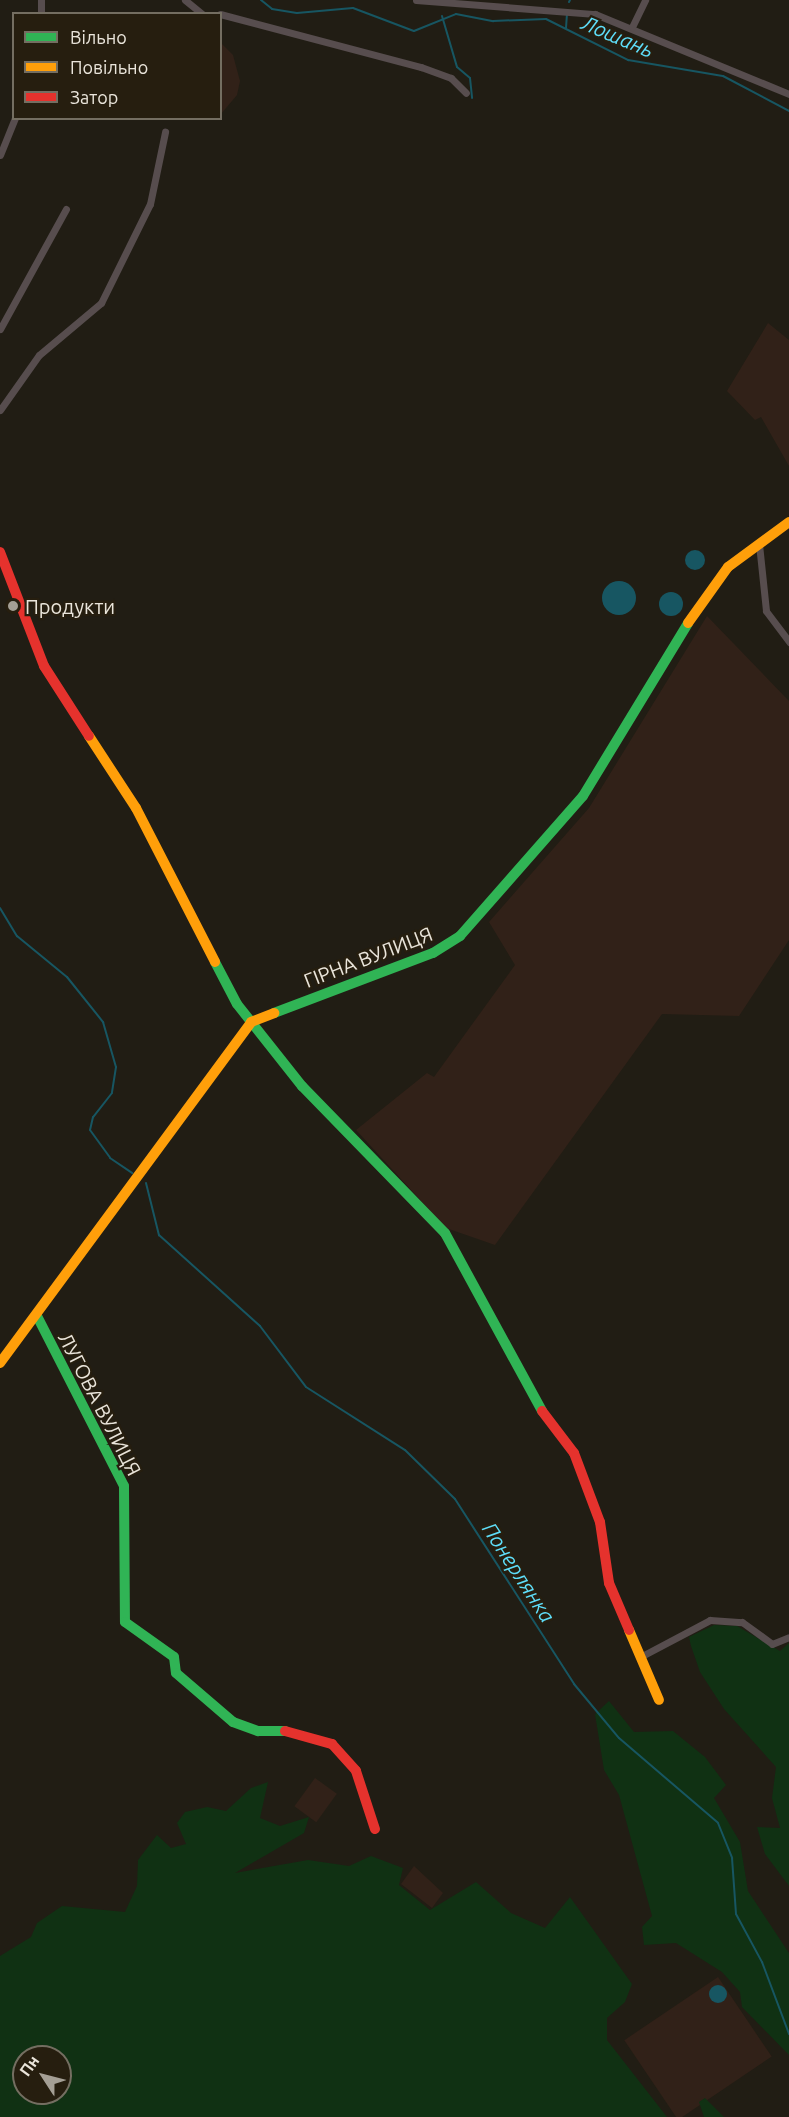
<!DOCTYPE html>
<meta charset="utf-8">
<style>
body{margin:0}
#map{position:relative;width:789px;height:2117px;overflow:hidden;background:#211d14;font-family:Ubuntu,sans-serif}
div>[style]{position:absolute}
[style*='--x']{left:calc(var(--x)*1px);top:calc(var(--y)*1px);width:calc(var(--w)*1px);rotate:calc(var(--a)*1deg)}
.industrial>*{inset:0;background:#312118;transform-origin:0 0}
.green>*{inset:0;background:#103113}
.water>*{inset:0;background:#175662}
.round{border-radius:50%}
.stream>*{height:2px;margin:-1px;padding:0 1px;transform-origin:1px;border-radius:1px;background:#175662}
.street>*{height:7px;margin:-3.5px;padding:0 3.5px;transform-origin:3.5px;border-radius:3.5px;background:#574d4e}
.fast>*{height:10px;margin:-5px;padding:0 5px;transform-origin:5px;border-radius:5px;background:#30b455}
.slow>*{height:10px;margin:-5px;padding:0 5px;transform-origin:5px;border-radius:5px;background:#ff9f0a}
.jam>*{height:10px;margin:-5px;padding:0 5px;transform-origin:5px;border-radius:5px;background:#e5322d}
.dots>*{width:16px;height:16px;translate:-50% -50%;box-sizing:border-box;border:3px solid #261e0f;border-radius:50%}
span{translate:-50% -50%;white-space:nowrap;text-align:center;line-height:1.15;-webkit-text-stroke:4.5px #261e0f;paint-order:stroke}
.poi-label{font-size:20px;color:#eae5db}
.left{translate:0 -50%;text-align:left}
.street-label{font-size:20px;color:#eae5db}
.water-label{font-size:21px;color:#5eddf9;font-style:italic}
.legend{position:absolute;left:12px;top:12px;width:210px;height:108px;box-sizing:border-box;background:#261e0f;border:2px solid #746e61;margin:0;padding:8px 10px;list-style:none;font-size:18px;color:#eae5db}
.legend li{display:flex;align-items:center;gap:12px;height:30px}
.legend b{width:30px;border:2px solid #746e61}
.north{position:absolute;left:12px;top:2045px;width:60px;height:60px;box-sizing:border-box;background:#261e0f;border:2px solid #746e61;border-radius:50%;rotate:306deg;font-size:16px;font-weight:700;line-height:24px;text-align:center;color:#eae5db}
.north::after{content:'';display:block;margin:auto;width:21px;height:27px;background:#a49f95;clip-path:polygon(50% 0,100% 100%,50% 72%,0 100%)}
</style>
<div id="map">
<div class="industrial">
<div style="clip-path:polygon(221px 43px,233px 55px,240px 81px,237px 95px,221px 114px)"></div>
<div style="clip-path:polygon(768px 323px,789px 340px,789px 466px,761px 417px,755px 420px,727px 391px)"></div>
<div style="clip-path:polygon(707px 616px,789px 701px,789px 940px,739px 1016px,662px 1014px,495px 1245px,446px 1228px,356px 1130px,427px 1073px,434px 1077px,515px 965px,489px 922px,589px 808px)"></div>
<div style="left:315px;top:1778px;width:27px;height:35px;rotate:36deg"></div>
<div style="clip-path:polygon(414px 1866px,443px 1893px,432px 1908px,401px 1884px)"></div>
<div style="left:718px;top:1977px;width:96px;height:113px;rotate:56deg"></div>
</div>
<div class="green">
<div style="clip-path:polygon(714px 1625px,737px 1626px,780px 1651px,789px 1643px,789px 1886px,765px 1854px,757px 1827px,780px 1828px,772px 1798px,776px 1767px,724px 1709px,700px 1672px,691px 1646px,689px 1637px)"></div>
<div style="clip-path:polygon(609px 1701px,634px 1732px,673px 1731px,705px 1757px,726px 1785px,714px 1798px,740px 1842px,748px 1891px,789px 1953px,789px 2055px,742px 2007px,740px 1992px,722px 1972px,676px 1943px,644px 1945px,642px 1927px,652px 1916px,619px 1795px,604px 1770px,595px 1714px)"></div>
<div style="clip-path:polygon(evenodd,268px 1782px,260px 1818px,280px 1826px,309px 1817px,304px 1833px,235px 1873px,308px 1860px,349px 1866px,371px 1856px,403px 1868px,399px 1885px,430px 1910px,476px 1882px,511px 1913px,545px 1928px,570px 1897px,632px 1984px,625px 2002px,607px 2018px,607px 2040px,667px 2117px,0 2117px,0 1956px,31px 1937px,37px 1923px,62px 1906px,125px 1912px,137px 1886px,138px 1860px,157px 1835px,171px 1848px,186px 1844px,177px 1823px,185px 1812px,207px 1807px,226px 1811px,251px 1788px,268px 1782px,24px 2057px,60px 2057px,60px 2093px,24px 2093px,24px 2057px)"></div>
<div style="clip-path:polygon(705px 2098px,724px 2117px,704px 2117px,699px 2102px)"></div>
</div>
<div class="water">
<div class="round" style="left:685px;top:550px;width:20px;height:20px"></div>
<div class="round" style="left:602px;top:581px;width:34px;height:34px"></div>
<div class="round" style="left:659px;top:592px;width:24px;height:24px"></div>
<div class="round" style="left:709px;top:1985px;width:18px;height:18px"></div>
</div>
<div class="stream">
<div style="--x:261;--y:0;--w:14;--a:39"></div>
<div style="--x:272;--y:9;--w:25;--a:9"></div>
<div style="--x:297;--y:13;--w:56;--a:-5.1"></div>
<div style="--x:353;--y:8;--w:65;--a:20.7"></div>
<div style="--x:414;--y:31;--w:45;--a:-22"></div>
<div style="--x:456;--y:14;--w:38;--a:11"></div>
<div style="--x:493;--y:21;--w:53;--a:-2.2"></div>
<div style="--x:546;--y:19;--w:92;--a:26.6"></div>
<div style="--x:628;--y:60;--w:96;--a:9.6"></div>
<div style="--x:723;--y:76;--w:75;--a:27.9"></div>
<div style="--x:569;--y:2;--w:2;--a:-63"></div>
<div style="--x:442;--y:16;--w:53;--a:73.6"></div>
<div style="--x:457;--y:67;--w:17;--a:40"></div>
<div style="--x:470;--y:78;--w:20;--a:84"></div>
<div style="--x:566;--y:28;--w:15;--a:-86"></div>
<div style="--x:0;--y:908;--w:33;--a:59"></div>
<div style="--x:17;--y:936;--w:65;--a:39.4"></div>
<div style="--x:67;--y:977;--w:58;--a:51.3"></div>
<div style="--x:103;--y:1022;--w:47;--a:73.9"></div>
<div style="--x:116;--y:1067;--w:26;--a:99"></div>
<div style="--x:112;--y:1093;--w:31;--a:128"></div>
<div style="--x:93;--y:1117;--w:13;--a:103"></div>
<div style="--x:90;--y:1130;--w:34;--a:54"></div>
<div style="--x:110;--y:1158;--w:27;--a:34"></div>
<div style="--x:146;--y:1183;--w:54;--a:76"></div>
<div style="--x:159;--y:1235;--w:136;--a:42"></div>
<div style="--x:260;--y:1326;--w:76;--a:53"></div>
<div style="--x:306;--y:1387;--w:117;--a:32.5"></div>
<div style="--x:405;--y:1450;--w:70;--a:44.4"></div>
<div style="--x:455;--y:1499;--w:220;--a:57.2"></div>
<div style="--x:574;--y:1684;--w:70;--a:50.2"></div>
<div style="--x:619;--y:1738;--w:130;--a:40.6"></div>
<div style="--x:718;--y:1823;--w:38;--a:68"></div>
<div style="--x:732;--y:1858;--w:56;--a:85.9"></div>
<div style="--x:736;--y:1914;--w:55;--a:61.6"></div>
<div style="--x:762;--y:1962;--w:77;--a:69.4"></div>
</div>
<div class="street">
<div style="--x:185;--y:0;--w:22;--a:39"></div>
<div style="--x:416;--y:0;--w:180;--a:4.5"></div>
<div style="--x:595;--y:14;--w:210;--a:22.4"></div>
<div style="--x:41;--y:14;--w:14;--a:-90"></div>
<div style="--x:220;--y:14;--w:208;--a:14.8"></div>
<div style="--x:421;--y:67;--w:32;--a:20"></div>
<div style="--x:451;--y:78;--w:21;--a:45"></div>
<div style="--x:632;--y:27;--w:30;--a:-64"></div>
<div style="--x:0;--y:155;--w:40;--a:-68"></div>
<div style="--x:0;--y:329;--w:137;--a:-61.2"></div>
<div style="--x:0;--y:410;--w:67;--a:-54.7"></div>
<div style="--x:39;--y:355;--w:81;--a:-40"></div>
<div style="--x:101;--y:303;--w:110;--a:-63.7"></div>
<div style="--x:150;--y:204;--w:74;--a:-78.2"></div>
<div style="--x:759;--y:544;--w:67;--a:84"></div>
<div style="--x:766;--y:611;--w:39;--a:53"></div>
<div style="--x:640;--y:1657;--w:79;--a:-27.9"></div>
<div style="--x:710;--y:1620;--w:32;--a:4"></div>
<div style="--x:742;--y:1622;--w:37;--a:36"></div>
<div style="--x:772;--y:1644;--w:18;--a:-22"></div>
</div>
<div class="fast">
<div style="--x:215;--y:962;--w:47;--a:62.4"></div>
<div style="--x:237;--y:1004;--w:105;--a:51.6"></div>
<div style="--x:302;--y:1086;--w:205;--a:45.8"></div>
<div style="--x:445;--y:1233;--w:203;--a:61.4"></div>
<div style="--x:274;--y:1013;--w:170;--a:-20.7"></div>
<div style="--x:433;--y:953;--w:32;--a:-32"></div>
<div style="--x:460;--y:936;--w:186;--a:-48.7"></div>
<div style="--x:583;--y:796;--w:202;--a:-58.7"></div>
<div style="--x:37;--y:1316;--w:191;--a:62.9"></div>
<div style="--x:124;--y:1486;--w:136;--a:89.6"></div>
<div style="--x:125;--y:1622;--w:60;--a:35.5"></div>
<div style="--x:174;--y:1657;--w:16;--a:83"></div>
<div style="--x:176;--y:1673;--w:75;--a:40.7"></div>
<div style="--x:233;--y:1722;--w:27;--a:20"></div>
<div style="--x:258;--y:1731;--w:27;--a:0"></div>
</div>
<div class="slow">
<div style="--x:688;--y:623;--w:69;--a:-54.5"></div>
<div style="--x:728;--y:567;--w:76;--a:-36.4"></div>
<div style="--x:89;--y:736;--w:86;--a:56.9"></div>
<div style="--x:136;--y:808;--w:173;--a:62.8"></div>
<div style="--x:0;--y:1363;--w:423;--a:-53.6"></div>
<div style="--x:251;--y:1022;--w:25;--a:-21"></div>
<div style="--x:629;--y:1630;--w:76;--a:66.8"></div>
</div>
<div class="jam">
<div style="--x:0;--y:552;--w:122;--a:68.9"></div>
<div style="--x:44;--y:666;--w:83;--a:57.3"></div>
<div style="--x:542;--y:1411;--w:53;--a:52.7"></div>
<div style="--x:574;--y:1453;--w:74;--a:69.4"></div>
<div style="--x:600;--y:1522;--w:62;--a:81.6"></div>
<div style="--x:609;--y:1583;--w:51;--a:66.9"></div>
<div style="--x:285;--y:1731;--w:49;--a:15.5"></div>
<div style="--x:332;--y:1744;--w:36;--a:48"></div>
<div style="--x:356;--y:1771;--w:61;--a:71.9"></div>
</div>
<div class="dots">
<div style="left:13px;top:606px;background:#a49f95"></div>
</div>
<div class="poi-label">
<span class="left" style="left:25px;top:606px">Продукти</span>
</div>
<div class="street-label">
<span style="left:368px;top:957px;rotate:-21deg">ГІРНА ВУЛИЦЯ</span>
<span style="left:100px;top:1404px;rotate:63deg">ЛУГОВА ВУЛИЦЯ</span>
</div>
<div class="water-label">
<span style="left:618px;top:36px;rotate:23deg">Лошань</span>
<span style="left:519px;top:1572px;rotate:57deg">Понерлянка</span>
</div>
<ul class="legend">
<li><b style="height:8px;background:#30b455"></b>Вільно</li>
<li><b style="height:8px;background:#ff9f0a"></b>Повільно</li>
<li><b style="height:8px;background:#e5322d"></b>Затор</li>
</ul>
<div class="north">Пн</div>
</div>
